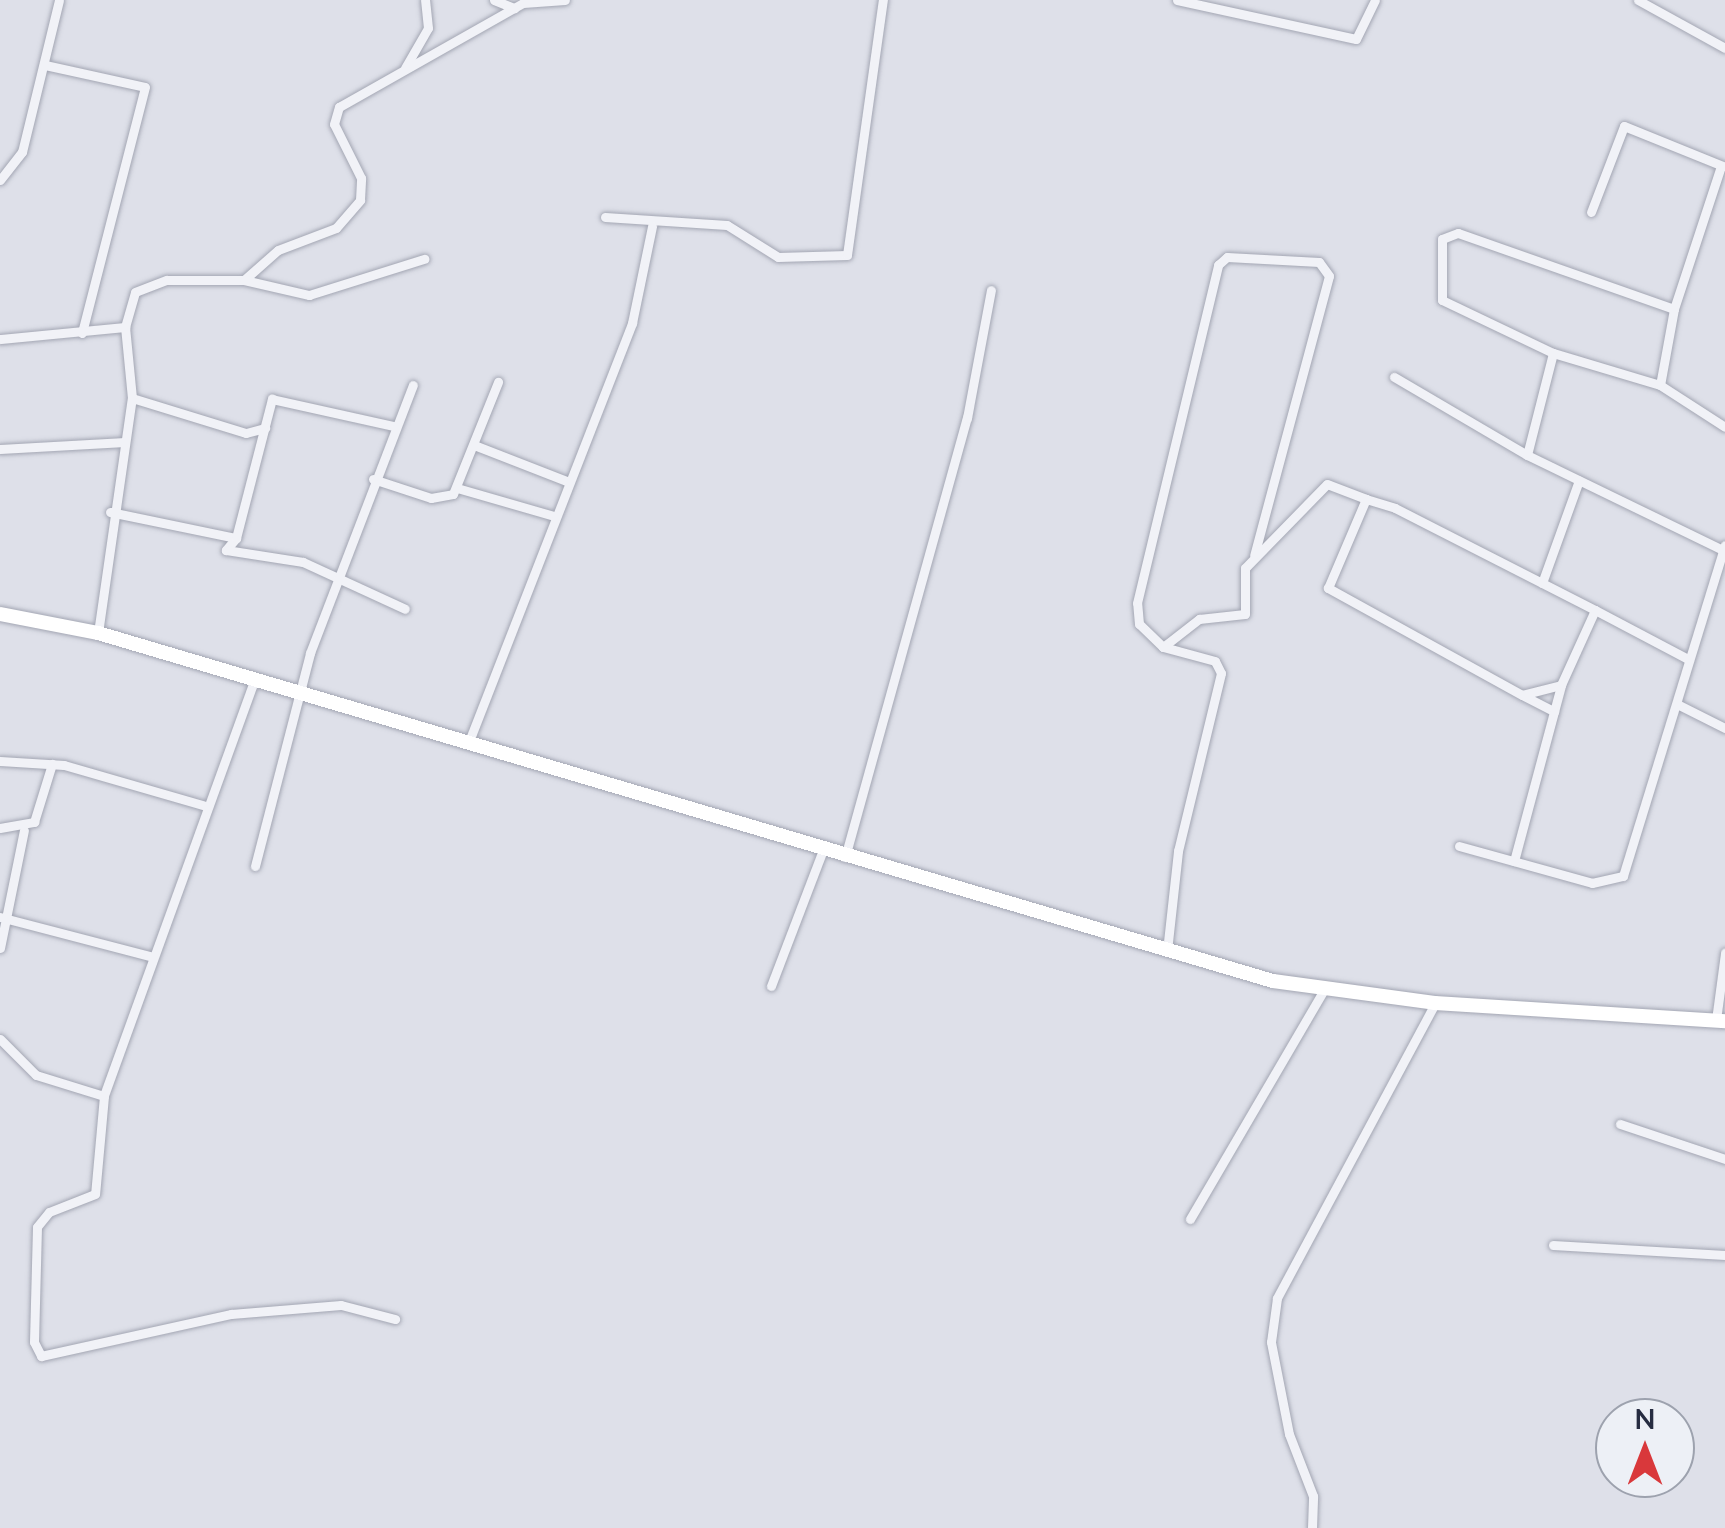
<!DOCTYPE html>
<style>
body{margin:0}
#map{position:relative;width:1725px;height:1528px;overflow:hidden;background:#dee0e9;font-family:"Nunito Sans",sans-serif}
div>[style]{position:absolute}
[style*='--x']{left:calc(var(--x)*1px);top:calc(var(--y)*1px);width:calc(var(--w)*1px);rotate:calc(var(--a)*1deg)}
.roads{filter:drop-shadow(0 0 2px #a3a6b3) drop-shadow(0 0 2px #a3a6b3)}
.minor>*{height:9px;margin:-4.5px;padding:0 4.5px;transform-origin:4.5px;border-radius:4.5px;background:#f1f2f7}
.secondary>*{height:14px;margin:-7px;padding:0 7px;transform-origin:7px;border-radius:7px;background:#fff}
span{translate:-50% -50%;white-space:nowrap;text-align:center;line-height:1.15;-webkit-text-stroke:8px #edf0f6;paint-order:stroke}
.north{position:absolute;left:1595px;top:1398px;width:100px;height:100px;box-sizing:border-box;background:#edf0f6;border:2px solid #9da2ae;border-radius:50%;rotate:0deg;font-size:28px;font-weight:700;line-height:40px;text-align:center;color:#262c41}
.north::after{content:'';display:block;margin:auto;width:35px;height:45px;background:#d9383b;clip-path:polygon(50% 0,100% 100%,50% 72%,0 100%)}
</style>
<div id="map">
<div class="roads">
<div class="minor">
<div style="--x:494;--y:0;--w:22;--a:22"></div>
<div style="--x:1177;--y:0;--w:183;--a:12.3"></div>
<div style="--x:1356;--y:39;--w:43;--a:-64"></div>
<div style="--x:1638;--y:0;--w:99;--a:28.9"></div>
<div style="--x:45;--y:65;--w:102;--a:12.4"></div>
<div style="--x:145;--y:87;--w:254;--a:104.4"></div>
<div style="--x:405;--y:68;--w:46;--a:-60.1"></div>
<div style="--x:428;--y:28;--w:28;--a:-96"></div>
<div style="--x:1721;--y:166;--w:151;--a:108.2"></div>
<div style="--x:1674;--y:309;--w:77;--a:100.4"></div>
<div style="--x:1660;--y:385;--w:77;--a:32.9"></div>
<div style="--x:0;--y:180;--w:36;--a:-52"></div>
<div style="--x:22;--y:152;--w:156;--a:-76.3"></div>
<div style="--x:1591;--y:212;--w:92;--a:-69"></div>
<div style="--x:1624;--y:126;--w:107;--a:22"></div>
<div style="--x:605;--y:217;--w:122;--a:3.8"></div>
<div style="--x:727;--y:225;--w:60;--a:32.1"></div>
<div style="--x:778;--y:257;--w:69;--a:-1.7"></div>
<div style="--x:847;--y:255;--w:258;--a:-82"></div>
<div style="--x:244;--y:280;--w:45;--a:-41.4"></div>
<div style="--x:278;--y:250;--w:62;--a:-20.8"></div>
<div style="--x:336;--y:228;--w:37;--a:-49"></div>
<div style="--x:360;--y:200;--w:22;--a:-87"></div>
<div style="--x:361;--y:178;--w:60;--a:-116.6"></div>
<div style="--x:334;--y:124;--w:18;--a:-74"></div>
<div style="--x:339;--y:107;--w:211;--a:-29.5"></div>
<div style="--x:523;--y:3;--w:42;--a:-4.1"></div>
<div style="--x:0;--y:339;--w:126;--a:-5.5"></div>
<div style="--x:1394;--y:377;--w:154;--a:30.4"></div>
<div style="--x:1527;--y:455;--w:220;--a:25.9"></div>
<div style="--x:1660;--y:385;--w:112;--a:-163.3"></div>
<div style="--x:1553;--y:353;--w:123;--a:-154.5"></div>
<div style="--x:1442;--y:300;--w:61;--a:-90"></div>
<div style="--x:1442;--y:239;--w:17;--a:-21"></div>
<div style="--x:1458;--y:233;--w:229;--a:19.4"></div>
<div style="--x:132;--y:398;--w:119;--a:17.1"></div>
<div style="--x:246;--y:433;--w:20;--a:-15"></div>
<div style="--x:474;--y:445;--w:102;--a:21.3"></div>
<div style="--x:0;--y:449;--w:125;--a:-3.2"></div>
<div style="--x:1527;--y:455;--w:105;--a:-75.7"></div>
<div style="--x:373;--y:479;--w:61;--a:18.1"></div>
<div style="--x:431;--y:498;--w:22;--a:-10"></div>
<div style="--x:453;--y:494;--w:121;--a:-68.1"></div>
<div style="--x:457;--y:488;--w:101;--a:16.1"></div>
<div style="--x:110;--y:512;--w:129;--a:11.7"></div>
<div style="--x:236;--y:538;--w:16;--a:130"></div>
<div style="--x:226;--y:550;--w:78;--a:8.9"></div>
<div style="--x:303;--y:562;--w:112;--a:24.7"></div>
<div style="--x:236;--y:538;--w:144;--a:-75.5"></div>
<div style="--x:272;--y:399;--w:125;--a:12.5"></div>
<div style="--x:1542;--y:583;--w:109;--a:-70.2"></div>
<div style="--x:1595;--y:610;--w:82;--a:114.4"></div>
<div style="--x:1561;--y:685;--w:40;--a:165.6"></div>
<div style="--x:1522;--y:695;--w:222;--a:-151.1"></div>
<div style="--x:1328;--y:588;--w:97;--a:-66.9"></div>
<div style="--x:1366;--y:499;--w:30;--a:17"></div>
<div style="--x:1395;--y:508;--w:225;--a:27"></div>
<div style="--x:1595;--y:610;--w:105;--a:27.8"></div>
<div style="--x:98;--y:633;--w:237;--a:-81.8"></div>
<div style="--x:132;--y:398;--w:71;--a:-95.6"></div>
<div style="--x:125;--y:327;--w:36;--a:-74"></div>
<div style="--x:135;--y:292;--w:34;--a:-21"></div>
<div style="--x:167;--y:280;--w:77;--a:0"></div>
<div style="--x:244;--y:280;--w:67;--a:13"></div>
<div style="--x:309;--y:295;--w:121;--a:-17.4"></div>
<div style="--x:1163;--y:647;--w:46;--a:-37.9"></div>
<div style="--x:1199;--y:619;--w:46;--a:-6.2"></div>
<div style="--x:1245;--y:614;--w:46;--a:-90"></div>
<div style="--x:1245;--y:568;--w:117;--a:-45.7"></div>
<div style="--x:1327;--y:484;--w:42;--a:21"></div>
<div style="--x:254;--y:681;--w:441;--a:109.9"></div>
<div style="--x:104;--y:1096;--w:98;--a:95.2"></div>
<div style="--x:95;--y:1194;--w:49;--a:158.6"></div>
<div style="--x:49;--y:1212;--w:19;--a:129"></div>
<div style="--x:37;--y:1227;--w:115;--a:91.5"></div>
<div style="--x:34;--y:1342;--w:16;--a:63"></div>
<div style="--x:41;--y:1356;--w:195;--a:-12.5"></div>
<div style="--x:231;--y:1314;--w:110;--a:-4.7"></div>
<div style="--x:341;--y:1305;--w:56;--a:14.5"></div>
<div style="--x:1524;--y:696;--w:34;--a:27"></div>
<div style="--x:1677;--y:704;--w:54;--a:26.6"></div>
<div style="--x:468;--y:744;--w:452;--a:-68.7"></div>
<div style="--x:632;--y:323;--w:99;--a:-78.3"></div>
<div style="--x:0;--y:761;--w:64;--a:3.6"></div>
<div style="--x:64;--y:765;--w:145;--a:16.1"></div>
<div style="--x:0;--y:828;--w:35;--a:-10"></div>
<div style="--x:34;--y:822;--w:61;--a:-72.8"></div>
<div style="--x:1459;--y:846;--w:138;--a:15.5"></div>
<div style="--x:1592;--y:883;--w:32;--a:-13"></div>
<div style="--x:1623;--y:876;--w:346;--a:-72.9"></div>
<div style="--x:845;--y:857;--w:456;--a:-74.5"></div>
<div style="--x:967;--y:418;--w:130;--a:-79.4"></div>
<div style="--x:1514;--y:861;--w:182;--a:-75"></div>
<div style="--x:255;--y:866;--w:220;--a:-75.5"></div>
<div style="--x:310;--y:653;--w:287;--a:-69"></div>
<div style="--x:0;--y:917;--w:155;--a:14.6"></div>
<div style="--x:0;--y:948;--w:120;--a:-78.5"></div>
<div style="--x:1167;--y:951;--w:101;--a:-83.7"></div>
<div style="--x:1178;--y:851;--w:183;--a:-76.4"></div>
<div style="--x:1221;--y:673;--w:13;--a:-117"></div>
<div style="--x:1215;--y:661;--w:54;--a:-164.9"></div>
<div style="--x:1163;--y:647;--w:33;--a:-136"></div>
<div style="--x:1139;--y:624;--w:21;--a:-95"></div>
<div style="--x:1137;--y:603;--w:348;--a:-76.5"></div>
<div style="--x:1218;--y:265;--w:12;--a:-42"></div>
<div style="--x:1227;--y:257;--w:92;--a:3.1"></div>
<div style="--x:1319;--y:262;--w:17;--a:54"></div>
<div style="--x:1329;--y:276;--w:289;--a:105"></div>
<div style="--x:771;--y:986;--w:146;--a:-69.1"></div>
<div style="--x:1716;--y:1020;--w:68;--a:-82.3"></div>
<div style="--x:0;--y:1039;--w:51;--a:45"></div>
<div style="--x:36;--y:1075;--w:71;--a:17.2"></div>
<div style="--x:1620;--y:1124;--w:111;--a:18.4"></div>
<div style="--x:1190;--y:1219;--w:268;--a:-59.7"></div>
<div style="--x:1553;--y:1245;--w:172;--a:3.3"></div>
<div style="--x:1312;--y:1528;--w:32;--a:-88"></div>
<div style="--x:1313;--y:1496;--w:66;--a:-111.2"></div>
<div style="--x:1289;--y:1434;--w:94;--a:-101.1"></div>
<div style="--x:1271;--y:1342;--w:44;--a:-82.2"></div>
<div style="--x:1277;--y:1298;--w:335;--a:-61.8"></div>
</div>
<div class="secondary">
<div style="--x:0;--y:614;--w:100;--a:11"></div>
<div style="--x:98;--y:633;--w:1225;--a:16.5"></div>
<div style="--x:1273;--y:981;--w:163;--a:7.7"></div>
<div style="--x:1435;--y:1003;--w:291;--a:3.6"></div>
</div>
</div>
<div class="north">N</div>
</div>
